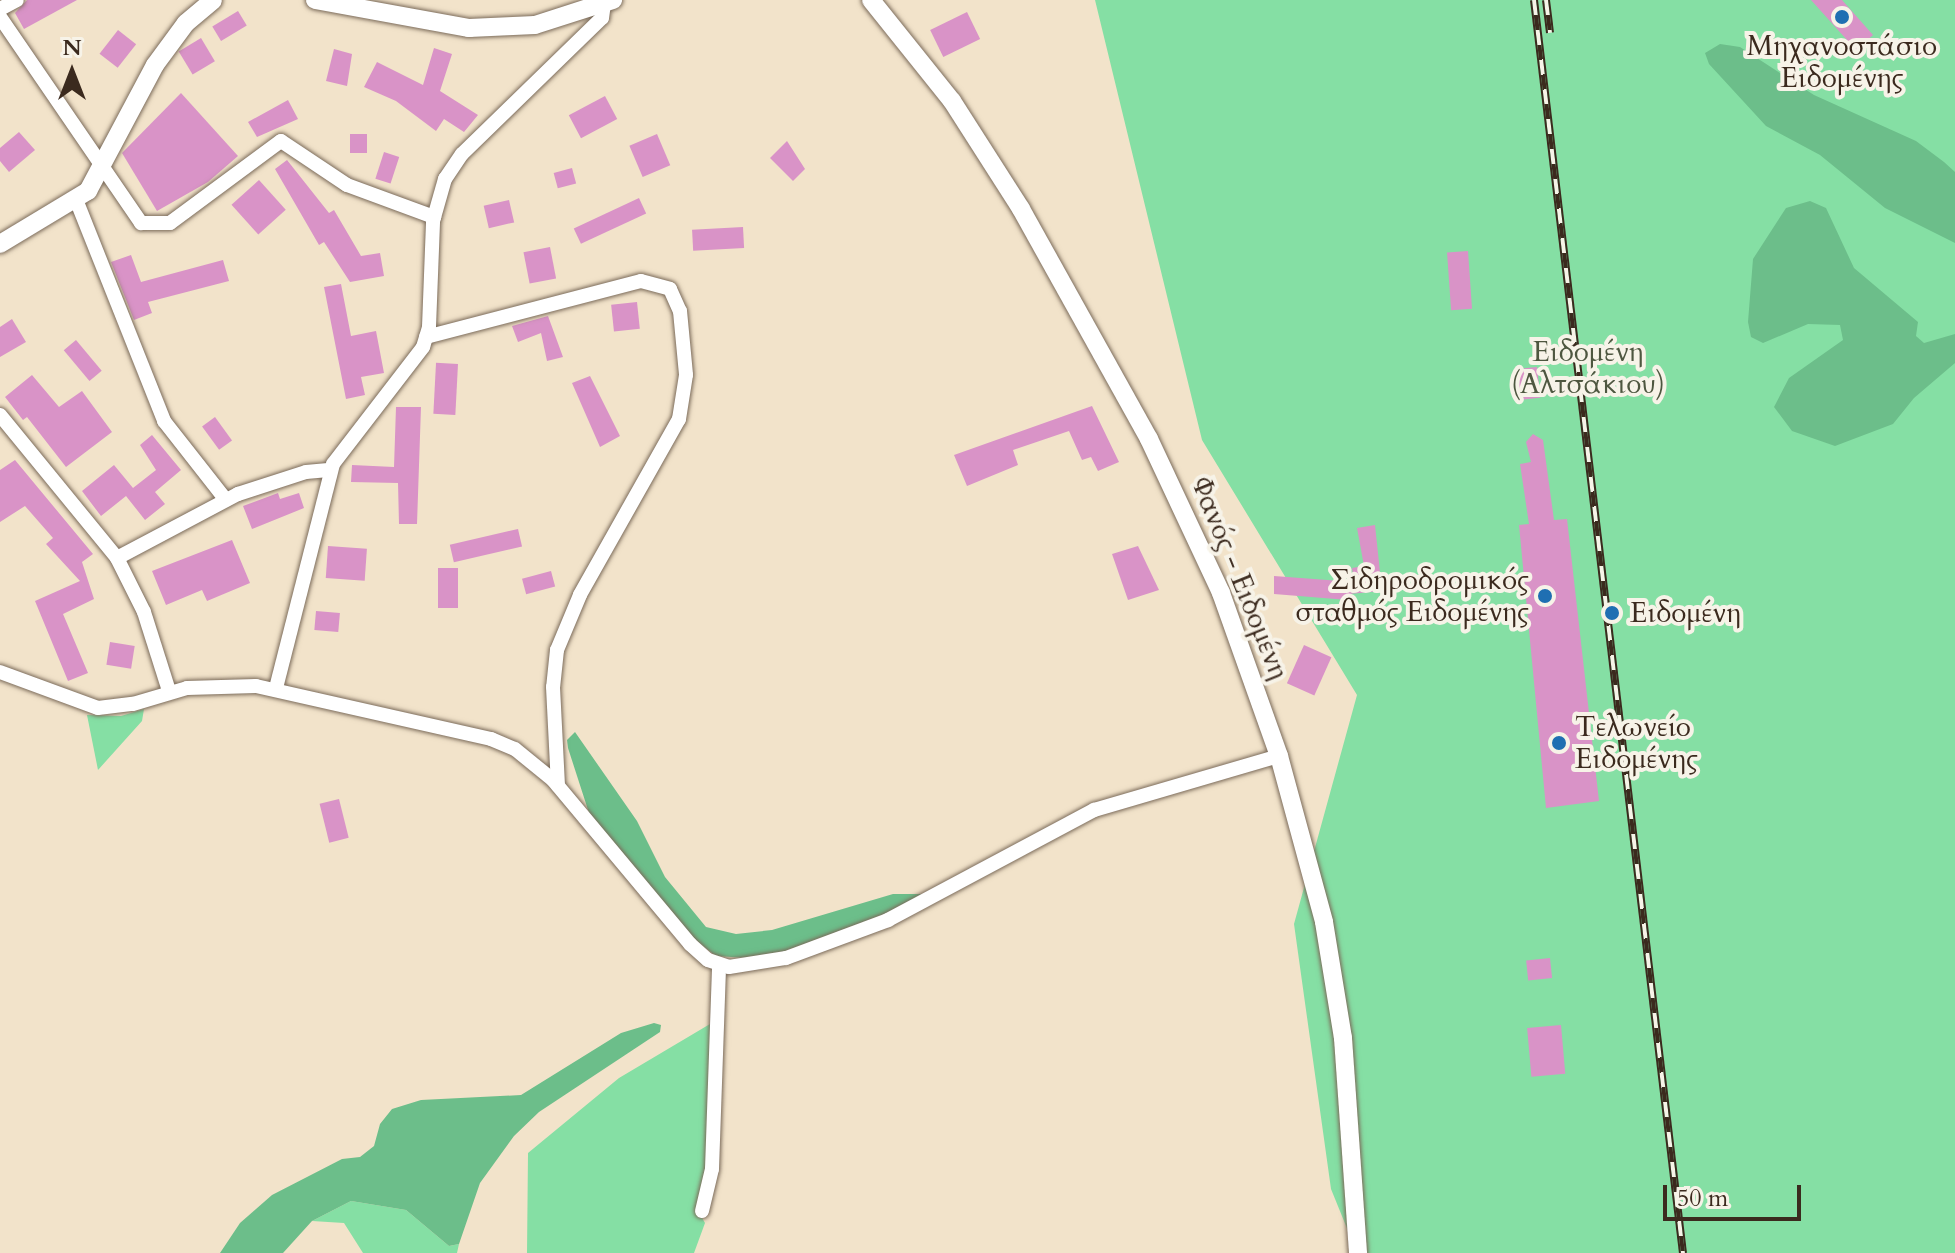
<!DOCTYPE html>
<meta charset="utf-8">
<style>
body{margin:0}
#map{position:relative;width:1955px;height:1253px;overflow:hidden;background:#f2e3ca;font-family:Cardo,serif}
div>[style]{position:absolute}
[style*='--x']{left:calc(var(--x)*1px);top:calc(var(--y)*1px);width:calc(var(--w)*1px);rotate:calc(var(--a)*1deg)}
.green>*{inset:0;background:#85dfa4}
.forest>*{inset:0;background:#6cbe8a}
.building>*{inset:0;background:#d993c7;transform-origin:0 0}
.roads{filter:drop-shadow(0 0 2px #7b6b5a) drop-shadow(0 0 2px #7b6b5a)}
.minor>*{height:14px;margin:-7px;padding:0 7px;transform-origin:7px;border-radius:7px;background:#fff}
.tertiary>*{height:18px;margin:-9px;padding:0 9px;transform-origin:9px;border-radius:9px;background:#fff}
.rail>*{height:8px;margin-top:-4px;transform-origin:0;background:repeating-linear-gradient(90deg,#f7f3e8 0 15px,#3b2a1e 0 30px);box-sizing:border-box;border-block:2px solid #3b2a1e}
.dots>*{width:22px;height:22px;translate:-50% -50%;box-sizing:border-box;border:4px solid #f7f3e8;border-radius:50%}
span{translate:-50% -50%;white-space:nowrap;text-align:center;line-height:1.15;-webkit-text-stroke:8px #f7f3e8;paint-order:stroke}
.poi-label{font-size:28px;color:#3b2a1e}
.right{translate:-100% -50%;text-align:right}
.left{translate:0 -50%;text-align:left}
.park-label{font-size:28px;color:#4e5740}
.street-label{font-size:28px;color:#3b2a1e}
.north{position:absolute;left:32px;top:32px;width:80px;height:80px;-webkit-text-stroke:6px #f7f3e8;paint-order:stroke;rotate:0deg;font-size:22px;font-weight:700;line-height:32px;text-align:center;color:#3b2a1e}
.north::after{content:'';display:block;margin:auto;width:28px;height:36px;background:#3b2a1e;clip-path:polygon(50% 0,100% 100%,50% 72%,0 100%)}
.scale{position:absolute;left:1663px;top:1185px;width:138px;height:36px;box-sizing:border-box;border:4px solid #3b2a1e;border-top:0;padding-left:10px;font-size:24px;line-height:28px;white-space:nowrap;color:#3b2a1e;-webkit-text-stroke:6px #f7f3e8;paint-order:stroke}
</style>
<div id="map">
<div class="green">
<div style="clip-path:polygon(1095px 0,1955px 0,1955px 1253px,1357px 1253px,1331px 1189px,1294px 924px,1357px 695px,1202px 440px)"></div>
<div style="clip-path:polygon(144px 709px,142px 721px,98px 770px,87px 715px,121px 716px)"></div>
<div style="clip-path:polygon(710px 1024px,710px 1146px,697px 1209px,705px 1223px,694px 1253px,527px 1253px,528px 1153px,619px 1078px)"></div>
<div style="clip-path:polygon(351px 1201px,406px 1210px,449px 1246px,459px 1244px,457px 1253px,363px 1253px,344px 1223px,312px 1221px)"></div>
</div>
<div class="forest">
<div style="clip-path:polygon(1720px 44px,1740px 47px,1814px 95px,1916px 141px,1944px 162px,1955px 172px,1955px 243px,1885px 208px,1820px 155px,1766px 126px,1709px 64px,1705px 53px)"></div>
<div style="clip-path:polygon(1810px 201px,1826px 208px,1854px 268px,1918px 322px,1916px 336px,1924px 343px,1955px 334px,1955px 363px,1914px 398px,1893px 424px,1835px 446px,1792px 431px,1774px 407px,1789px 378px,1843px 340px,1840px 325px,1808px 324px,1763px 343px,1751px 337px,1748px 322px,1753px 259px,1786px 208px)"></div>
<div style="clip-path:polygon(575px 732px,637px 821px,665px 877px,706px 927px,736px 934px,772px 930px,893px 894px,930px 894px,852px 930px,762px 959px,716px 956px,694px 939px,589px 813px,568px 748px,567px 740px)"></div>
<div style="clip-path:polygon(654px 1023px,661px 1025px,660px 1032px,539px 1112px,514px 1136px,480px 1183px,459px 1244px,449px 1246px,406px 1210px,351px 1201px,312px 1221px,283px 1253px,220px 1253px,240px 1223px,272px 1195px,342px 1159px,360px 1157px,374px 1146px,380px 1124px,392px 1109px,421px 1100px,521px 1095px,621px 1033px)"></div>
</div>
<div class="building">
<div style="clip-path:polygon(27px 0,77px 0,24px 29px,15px 13px)"></div>
<div style="clip-path:polygon(1811px 0,1842px 0,1873px 35px,1856px 50px)"></div>
<div style="left:238px;top:11px;width:17px;height:30px;rotate:59deg"></div>
<div style="left:967px;top:12px;width:30px;height:41px;rotate:64deg"></div>
<div style="left:118px;top:30px;width:23px;height:30px;rotate:38deg"></div>
<div style="left:201px;top:38px;width:27px;height:26px;rotate:59deg"></div>
<div style="clip-path:polygon(434px 48px,452px 54px,440px 91px,478px 115px,464px 132px,444px 119px,436px 131px,396px 101px,364px 87px,377px 62px,423px 85px)"></div>
<div style="clip-path:polygon(334px 49px,352px 54px,347px 86px,326px 81px)"></div>
<div style="clip-path:polygon(181px 93px,238px 156px,208px 182px,157px 211px,122px 153px)"></div>
<div style="left:605px;top:96px;width:26px;height:41px;rotate:62deg"></div>
<div style="clip-path:polygon(288px 100px,298px 119px,257px 137px,248px 122px)"></div>
<div style="clip-path:polygon(19px 132px,35px 150px,9px 172px,0 161px,0 148px)"></div>
<div style="left:367px;top:134px;width:19px;height:17px;rotate:90deg"></div>
<div style="left:657px;top:134px;width:34px;height:30px;rotate:67deg"></div>
<div style="clip-path:polygon(787px 141px,805px 169px,793px 181px,770px 158px)"></div>
<div style="left:384px;top:152px;width:16px;height:28px;rotate:18deg"></div>
<div style="clip-path:polygon(287px 160px,329px 213px,334px 210px,361px 256px,380px 253px,384px 276px,350px 282px,324px 242px,319px 245px,275px 169px)"></div>
<div style="left:572px;top:168px;width:16px;height:19px;rotate:75deg"></div>
<div style="left:259px;top:180px;width:40px;height:37px;rotate:48deg"></div>
<div style="left:639px;top:198px;width:17px;height:72px;rotate:65deg"></div>
<div style="left:509px;top:200px;width:23px;height:26px;rotate:77deg"></div>
<div style="left:743px;top:227px;width:21px;height:51px;rotate:87deg"></div>
<div style="left:550px;top:247px;width:32px;height:27px;rotate:79deg"></div>
<div style="left:1468px;top:251px;width:58px;height:21px;rotate:86deg"></div>
<div style="clip-path:polygon(131px 255px,141px 282px,223px 260px,229px 281px,148px 302px,152px 313px,134px 320px,111px 262px)"></div>
<div style="clip-path:polygon(341px 284px,351px 336px,376px 331px,384px 373px,361px 377px,365px 395px,346px 399px,324px 287px)"></div>
<div style="left:637px;top:302px;width:27px;height:26px;rotate:84deg"></div>
<div style="clip-path:polygon(548px 316px,563px 357px,547px 361px,541px 333px,518px 342px,512px 326px)"></div>
<div style="clip-path:polygon(12px 319px,26px 342px,0 357px,0 327px)"></div>
<div style="left:76px;top:340px;width:40px;height:16px;rotate:50deg"></div>
<div style="left:458px;top:364px;width:51px;height:22px;rotate:93deg"></div>
<div style="left:1537px;top:367px;width:31px;height:20px;rotate:84deg"></div>
<div style="clip-path:polygon(32px 375px,59px 407px,82px 391px,112px 432px,66px 467px,27px 417px,23px 420px,5px 397px)"></div>
<div style="clip-path:polygon(590px 376px,620px 436px,600px 447px,572px 383px)"></div>
<div style="clip-path:polygon(1092px 406px,1119px 462px,1098px 471px,1091px 457px,1082px 460px,1069px 431px,1013px 450px,1018px 465px,967px 486px,954px 455px)"></div>
<div style="clip-path:polygon(396px 407px,421px 407px,417px 524px,399px 524px,398px 483px,351px 482px,352px 465px,394px 467px)"></div>
<div style="left:215px;top:417px;width:29px;height:16px;rotate:54deg"></div>
<div style="clip-path:polygon(1533px 434px,1543px 440px,1554px 520px,1567px 519px,1599px 801px,1546px 808px,1519px 525px,1529px 524px,1520px 464px,1531px 462px,1526px 442px)"></div>
<div style="clip-path:polygon(152px 435px,181px 470px,155px 492px,165px 504px,145px 520px,126px 496px,101px 516px,82px 491px,114px 465px,133px 488px,156px 470px,140px 445px)"></div>
<div style="clip-path:polygon(15px 460px,93px 554px,82px 562px,94px 599px,63px 614px,88px 673px,68px 681px,35px 601px,80px 581px,46px 544px,53px 538px,25px 506px,0 522px,0 470px)"></div>
<div style="clip-path:polygon(278px 493px,280px 499px,299px 493px,304px 508px,252px 529px,243px 506px)"></div>
<div style="clip-path:polygon(1375px 525px,1382px 591px,1349px 594px,1348px 600px,1274px 594px,1274px 576px,1354px 582px,1352px 568px,1364px 566px,1357px 528px)"></div>
<div style="left:518px;top:529px;width:18px;height:70px;rotate:77deg"></div>
<div style="clip-path:polygon(232px 540px,250px 583px,207px 601px,202px 590px,166px 605px,152px 571px)"></div>
<div style="left:328px;top:546px;width:39px;height:32px;rotate:4deg"></div>
<div style="clip-path:polygon(1138px 546px,1159px 590px,1128px 600px,1112px 554px)"></div>
<div style="left:438px;top:568px;width:20px;height:40px"></div>
<div style="left:551px;top:571px;width:16px;height:30px;rotate:75deg"></div>
<div style="left:316px;top:611px;width:24px;height:19px;rotate:5deg"></div>
<div style="left:110px;top:642px;width:25px;height:23px;rotate:9deg"></div>
<div style="left:1304px;top:645px;width:30px;height:42px;rotate:24deg"></div>
<div style="left:339px;top:799px;width:40px;height:20px;rotate:76deg"></div>
<div style="left:1550px;top:958px;width:20px;height:24px;rotate:84deg"></div>
<div style="left:1561px;top:1025px;width:49px;height:34px;rotate:85deg"></div>
</div>
<div class="roads">
<div class="minor">
<div style="--x:0;--y:9;--w:19;--a:-28"></div>
<div style="--x:0;--y:17;--w:250;--a:55.6"></div>
<div style="--x:141;--y:223;--w:29;--a:0"></div>
<div style="--x:170;--y:223;--w:138;--a:-36.5"></div>
<div style="--x:281;--y:141;--w:79;--a:33.7"></div>
<div style="--x:347;--y:185;--w:93;--a:20.2"></div>
<div style="--x:77;--y:202;--w:236;--a:68.3"></div>
<div style="--x:164;--y:421;--w:100;--a:51.9"></div>
<div style="--x:426;--y:337;--w:222;--a:-14.6"></div>
<div style="--x:641;--y:281;--w:30;--a:15"></div>
<div style="--x:670;--y:289;--w:24;--a:66"></div>
<div style="--x:680;--y:311;--w:64;--a:84.6"></div>
<div style="--x:686;--y:375;--w:45;--a:99"></div>
<div style="--x:679;--y:419;--w:202;--a:119.4"></div>
<div style="--x:580;--y:595;--w:60;--a:112.7"></div>
<div style="--x:557;--y:650;--w:37;--a:96"></div>
<div style="--x:553;--y:687;--w:99;--a:87.1"></div>
<div style="--x:0;--y:415;--w:185;--a:50.7"></div>
<div style="--x:117;--y:558;--w:60;--a:63.4"></div>
<div style="--x:144;--y:612;--w:83;--a:72.4"></div>
<div style="--x:117;--y:558;--w:137;--a:-27.9"></div>
<div style="--x:238;--y:494;--w:71;--a:-17.9"></div>
<div style="--x:306;--y:472;--w:25;--a:-5"></div>
<div style="--x:0;--y:672;--w:104;--a:20.2"></div>
<div style="--x:98;--y:708;--w:35;--a:-7"></div>
<div style="--x:133;--y:704;--w:56;--a:-16.5"></div>
<div style="--x:187;--y:688;--w:69;--a:-1.7"></div>
<div style="--x:256;--y:686;--w:241;--a:12.7"></div>
<div style="--x:491;--y:739;--w:26;--a:23"></div>
<div style="--x:515;--y:749;--w:49;--a:39.2"></div>
<div style="--x:553;--y:780;--w:214;--a:50.1"></div>
<div style="--x:690;--y:944;--w:24;--a:42"></div>
<div style="--x:708;--y:960;--w:22;--a:18"></div>
<div style="--x:729;--y:967;--w:58;--a:-9"></div>
<div style="--x:786;--y:958;--w:109;--a:-20.4"></div>
<div style="--x:888;--y:920;--w:234;--a:-28.1"></div>
<div style="--x:1094;--y:810;--w:193;--a:-16.3"></div>
<div style="--x:276;--y:688;--w:231;--a:-75.7"></div>
<div style="--x:333;--y:464;--w:148;--a:-52.4"></div>
<div style="--x:423;--y:347;--w:21;--a:-73"></div>
<div style="--x:429;--y:327;--w:106;--a:-87.8"></div>
<div style="--x:433;--y:221;--w:44;--a:-74.1"></div>
<div style="--x:445;--y:179;--w:30;--a:-56"></div>
<div style="--x:462;--y:154;--w:195;--a:-44.2"></div>
<div style="--x:602;--y:18;--w:15;--a:-82"></div>
<div style="--x:702;--y:1211;--w:43;--a:-76.6"></div>
<div style="--x:712;--y:1169;--w:203;--a:-88"></div>
</div>
<div class="tertiary">
<div style="--x:315;--y:0;--w:157;--a:10.3"></div>
<div style="--x:469;--y:28;--w:66;--a:-2.6"></div>
<div style="--x:535;--y:25;--w:82;--a:-17.8"></div>
<div style="--x:871;--y:0;--w:129;--a:51.3"></div>
<div style="--x:952;--y:101;--w:128;--a:57.4"></div>
<div style="--x:1021;--y:209;--w:263;--a:60.9"></div>
<div style="--x:1149;--y:439;--w:170;--a:64.9"></div>
<div style="--x:1221;--y:593;--w:173;--a:70.4"></div>
<div style="--x:1279;--y:756;--w:172;--a:74.8"></div>
<div style="--x:1324;--y:922;--w:118;--a:80.7"></div>
<div style="--x:1343;--y:1038;--w:216;--a:86"></div>
<div style="--x:0;--y:244;--w:103;--a:-31.1"></div>
<div style="--x:88;--y:191;--w:143;--a:-62"></div>
<div style="--x:155;--y:65;--w:52;--a:-53.6"></div>
<div style="--x:186;--y:23;--w:35;--a:-40"></div>
</div>
</div>
<div class="rail">
<div style="--x:1534;--y:0;--w:1262;--a:83.22"></div>
<div style="--x:1546;--y:0;--w:33;--a:83"></div>
</div>
<div class="dots">
<div style="left:1842px;top:17px;background:#1f6fb2"></div>
<div style="left:1545px;top:596px;background:#1f6fb2"></div>
<div style="left:1612px;top:613px;background:#1f6fb2"></div>
<div style="left:1559px;top:743px;background:#1f6fb2"></div>
</div>
<div class="poi-label">
<span style="left:1842px;top:62px">Μηχανοστάσιο<br>Ειδομένης</span>
<span class="right" style="left:1529px;top:596px">Σιδηροδρομικός<br>σταθμός Ειδομένης</span>
<span class="left" style="left:1630px;top:613px">Ειδομένη</span>
<span class="left" style="left:1575px;top:743px">Τελωνείο<br>Ειδομένης</span>
</div>
<div class="park-label">
<span style="left:1588px;top:368px">Ειδομένη<br>(Αλτσάκιου)</span>
</div>
<div class="street-label">
<span style="left:1240px;top:578px;rotate:68deg">Φανός - Ειδομένη</span>
</div>
<div class="north">N</div>
<div class="scale">50 m</div>
</div>
